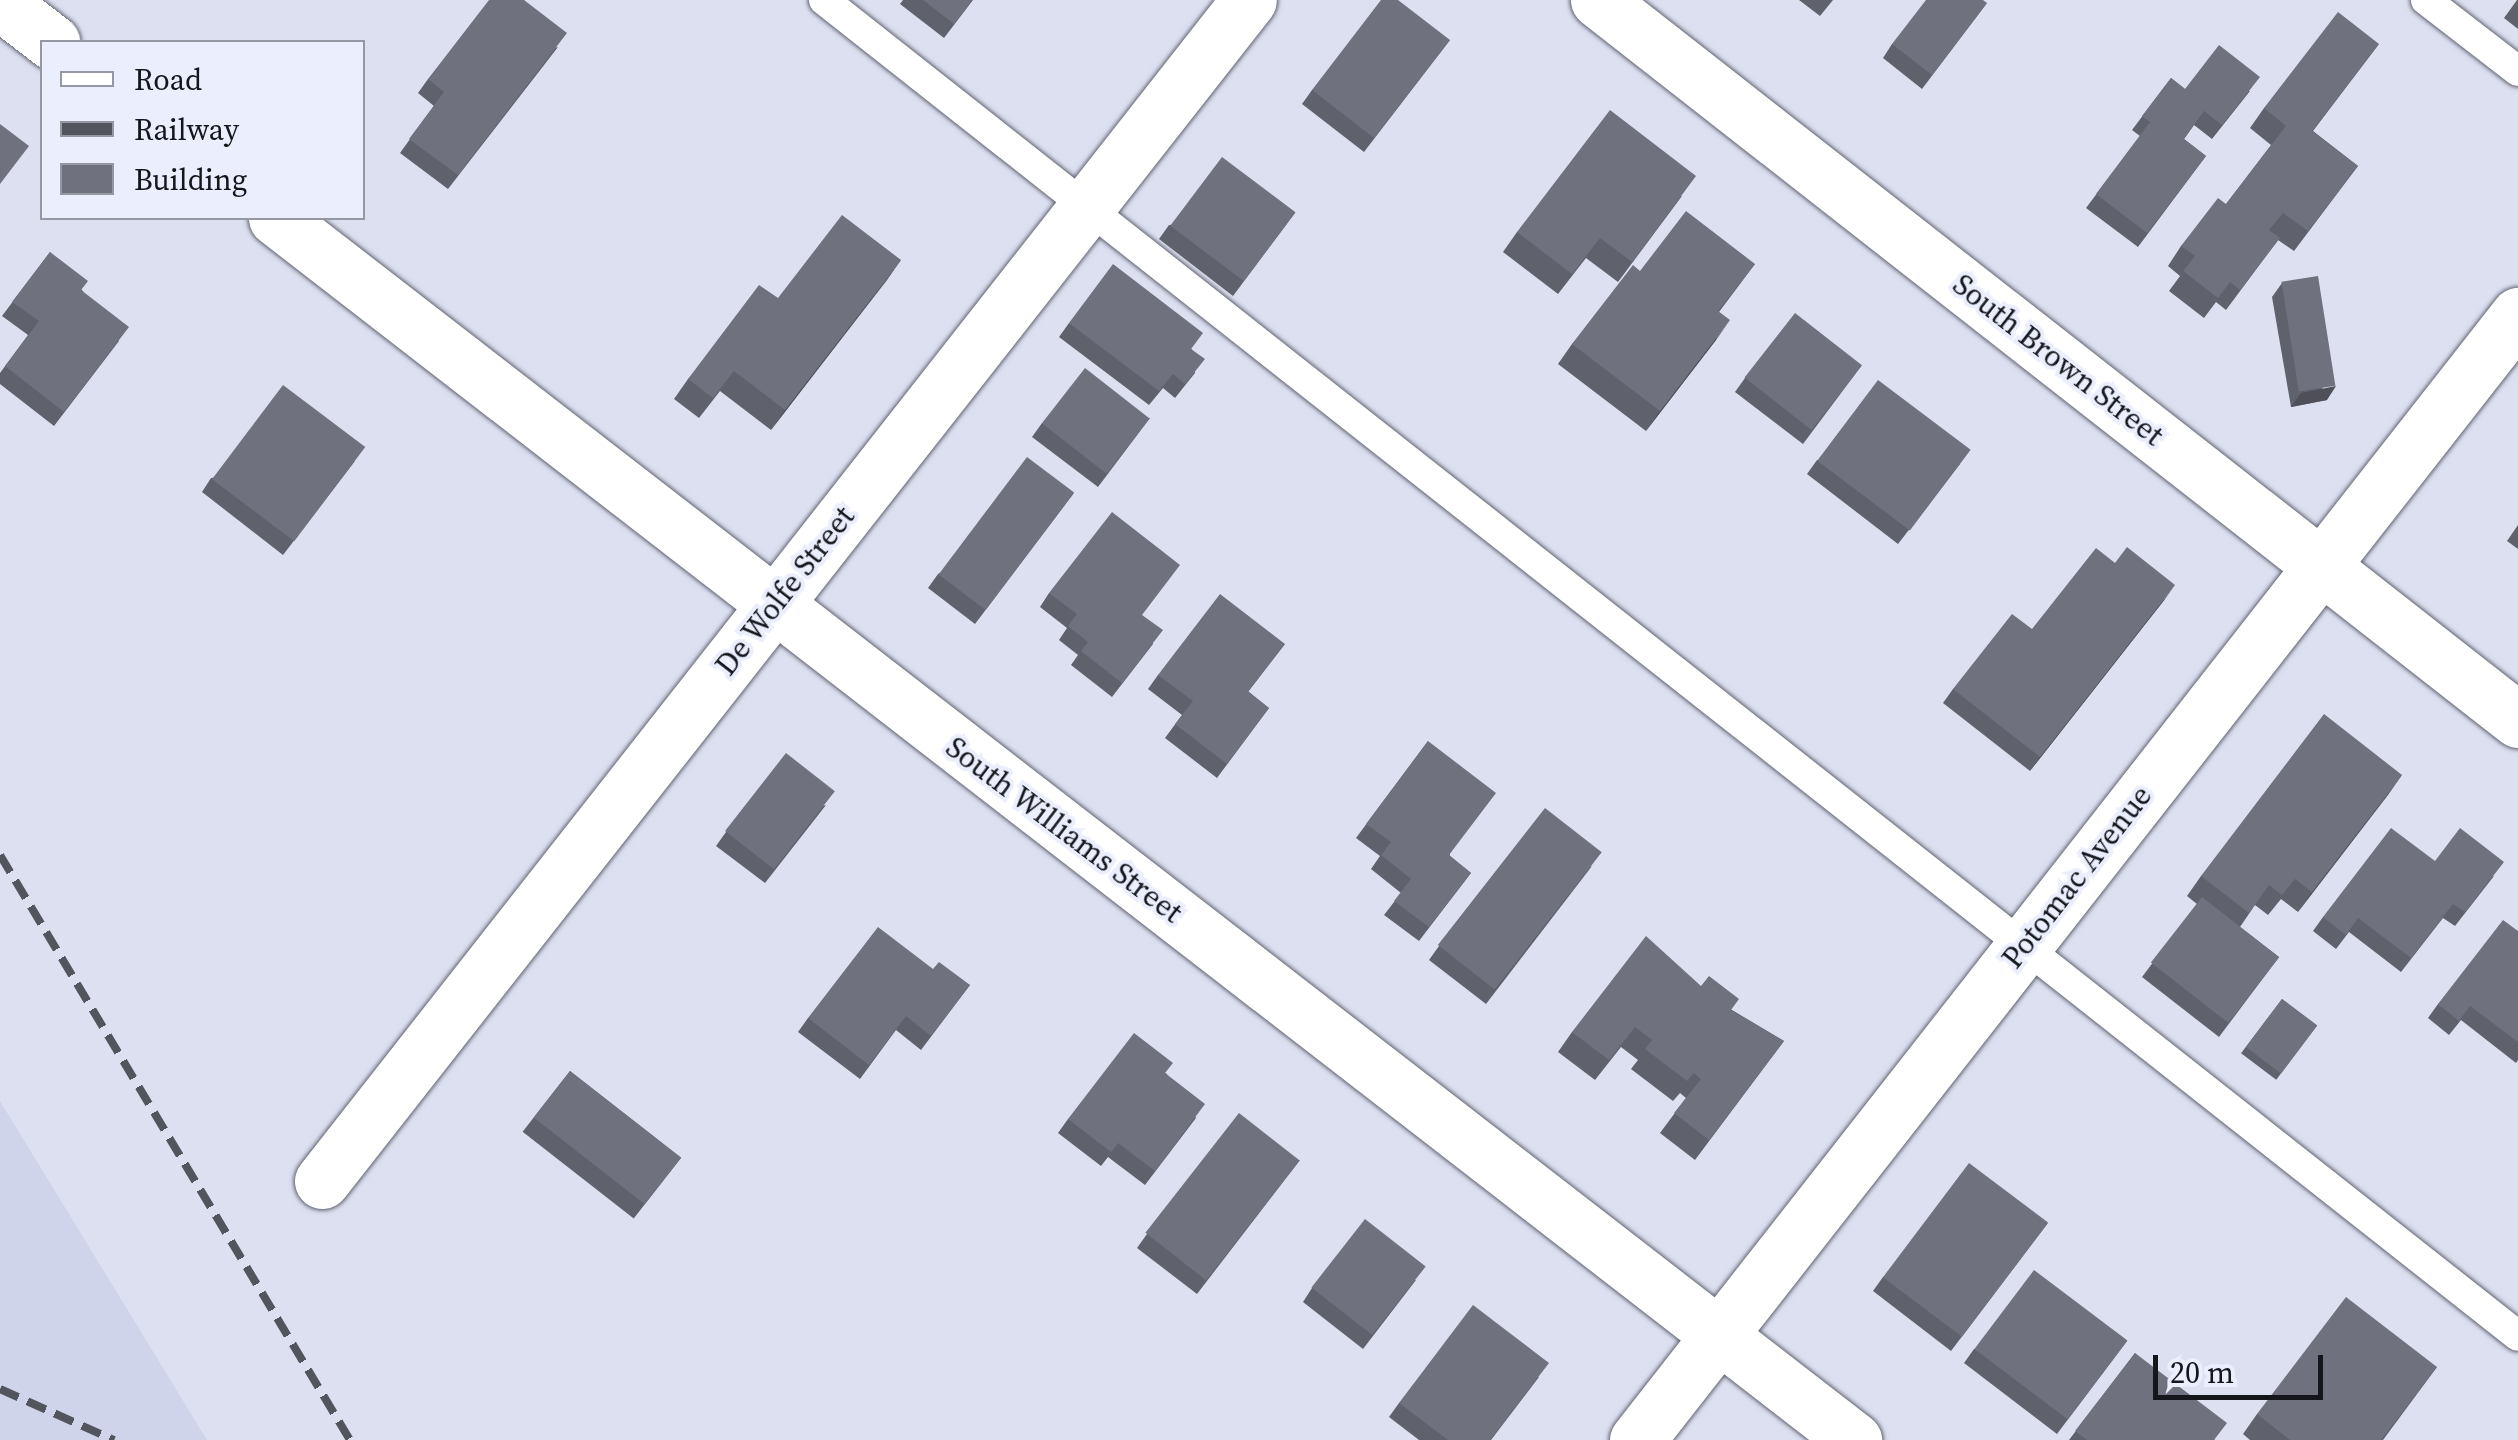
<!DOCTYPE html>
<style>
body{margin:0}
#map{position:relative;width:2518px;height:1440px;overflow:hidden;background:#dde0f0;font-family:"Source Serif 4",serif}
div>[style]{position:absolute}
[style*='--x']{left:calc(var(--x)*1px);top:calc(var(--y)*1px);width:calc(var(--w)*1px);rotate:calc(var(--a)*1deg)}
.built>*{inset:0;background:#d0d4eb}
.roads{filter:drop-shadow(0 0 2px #606371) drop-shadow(0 0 2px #606371)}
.service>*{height:30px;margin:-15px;padding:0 15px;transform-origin:15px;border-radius:15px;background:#fff}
.minor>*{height:55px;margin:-27.5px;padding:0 27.5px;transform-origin:27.5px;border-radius:27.5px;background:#fff}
.rail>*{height:8px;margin-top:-4px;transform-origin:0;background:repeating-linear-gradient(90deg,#53555e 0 20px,transparent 0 30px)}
.wall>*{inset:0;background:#5f616d;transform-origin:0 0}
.shaded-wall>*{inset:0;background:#4e4f59}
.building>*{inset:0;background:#6f717f;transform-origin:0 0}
span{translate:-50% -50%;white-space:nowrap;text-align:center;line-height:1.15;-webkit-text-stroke:8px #eaeefd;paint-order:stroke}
.street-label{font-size:30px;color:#15161c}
.legend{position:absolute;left:40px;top:40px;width:325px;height:180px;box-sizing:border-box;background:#eaeefd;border:2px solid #9598a3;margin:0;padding:12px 18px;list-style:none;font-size:30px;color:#15161c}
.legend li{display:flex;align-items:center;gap:20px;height:50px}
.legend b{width:50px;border:2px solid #9598a3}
.scale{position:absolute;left:2153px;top:1355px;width:170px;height:45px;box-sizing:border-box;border:5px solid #15161c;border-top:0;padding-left:12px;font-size:30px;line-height:35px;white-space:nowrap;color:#15161c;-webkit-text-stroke:8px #eaeefd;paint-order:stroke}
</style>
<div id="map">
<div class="built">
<div style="clip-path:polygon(0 1101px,207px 1440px,0 1440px)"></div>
</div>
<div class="roads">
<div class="service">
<div style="--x:824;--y:0;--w:2157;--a:38.26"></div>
<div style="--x:2426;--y:0;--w:116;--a:37.7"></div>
</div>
<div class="minor">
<div style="--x:1598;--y:0;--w:1168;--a:38.05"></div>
<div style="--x:0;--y:2;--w:66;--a:37.6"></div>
<div style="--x:276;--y:218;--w:1996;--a:37.75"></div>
<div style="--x:322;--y:1181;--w:1501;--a:-51.87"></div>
<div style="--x:1637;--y:1440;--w:1429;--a:-51.94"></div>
</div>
</div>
<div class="rail">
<div style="--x:0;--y:855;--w:682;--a:59.11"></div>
<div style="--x:0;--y:1389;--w:125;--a:24.1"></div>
</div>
<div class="wall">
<div style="clip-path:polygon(903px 0,973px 0,944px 38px,900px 4px)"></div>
<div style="clip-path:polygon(1799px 0,1833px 0,1820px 16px)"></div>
<div style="clip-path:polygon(2517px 0,2518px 0,2518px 29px,2504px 18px)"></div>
<div style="clip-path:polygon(1987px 3px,1922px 89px,1883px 58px,1892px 44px)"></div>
<div style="clip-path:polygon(1450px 40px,1364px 152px,1302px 104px,1312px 90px)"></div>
<div style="clip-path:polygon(2379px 44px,2313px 131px,2358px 166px,2294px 251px,2278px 240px,2226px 310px,2216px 302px,2204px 318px,2169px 291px,2180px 276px,2168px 266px,2181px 246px,2226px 204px,2271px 145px,2250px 128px,2264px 108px)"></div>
<div style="clip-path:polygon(558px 47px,448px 189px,400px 153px,434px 106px,418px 93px,428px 79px)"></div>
<div style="clip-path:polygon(2171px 78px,2185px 89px,2250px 91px,2212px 139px,2194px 125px,2184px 139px,2206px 156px,2138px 247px,2086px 208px,2140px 136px,2132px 130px)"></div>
<div style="clip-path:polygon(1682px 196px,1618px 282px,1586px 258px,1558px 294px,1503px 252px,1517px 232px)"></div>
<div style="clip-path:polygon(1295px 213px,1233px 296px,1159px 239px,1169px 225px)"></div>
<div style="clip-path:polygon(50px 252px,82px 290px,119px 341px,54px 426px,0 384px,0 373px,28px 335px,2px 316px)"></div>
<div style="clip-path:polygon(901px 260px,771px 430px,720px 391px,699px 418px,674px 399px,688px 379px,778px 298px)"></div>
<div style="clip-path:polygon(1755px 264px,1719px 312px,1716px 340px,1646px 431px,1558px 364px,1572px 344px,1640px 271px)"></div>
<div style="clip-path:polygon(2282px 283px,2327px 400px,2291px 407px,2272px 297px)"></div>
<div style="clip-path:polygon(1069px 323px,1192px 349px,1195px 373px,1175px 398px,1163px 388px,1149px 405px,1059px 337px)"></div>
<div style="clip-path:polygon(1862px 365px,1803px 444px,1735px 392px,1745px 378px)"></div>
<div style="clip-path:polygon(1150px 418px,1098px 487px,1032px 437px,1042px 423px)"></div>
<div style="clip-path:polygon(1817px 460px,1960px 464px,1898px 544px,1807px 474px)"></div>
<div style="clip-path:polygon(355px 461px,283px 555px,202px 492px,211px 478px)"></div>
<div style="clip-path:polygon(1074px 493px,975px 624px,928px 588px,938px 574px)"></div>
<div style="clip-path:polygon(2518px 525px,2518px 549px,2507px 541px)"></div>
<div style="clip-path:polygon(1049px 593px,1142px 615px,1153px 644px,1112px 697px,1071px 665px,1078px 655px,1059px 640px,1067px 628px,1040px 607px)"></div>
<div style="clip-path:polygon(2165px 599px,2030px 771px,1943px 703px,1953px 689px,2032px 629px)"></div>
<div style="clip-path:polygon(1285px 644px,1248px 692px,1269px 708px,1217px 778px,1165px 738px,1182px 715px,1148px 689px,1158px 675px)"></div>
<div style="clip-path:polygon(1428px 741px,1450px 856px,1471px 873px,1419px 941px,1384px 915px,1401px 893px,1371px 869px,1380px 856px,1356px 838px)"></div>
<div style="clip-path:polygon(2402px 775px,2298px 912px,2281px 899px,2268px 915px,2255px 905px,2240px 927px,2279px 957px,2219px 1037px,2142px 977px,2197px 904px,2187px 896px,2201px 876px)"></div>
<div style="clip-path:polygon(826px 805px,765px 883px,716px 846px,726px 832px)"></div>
<div style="clip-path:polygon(1592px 866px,1486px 1004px,1429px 960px,1439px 946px)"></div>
<div style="clip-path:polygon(2494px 876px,2455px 926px,2443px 918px,2401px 972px,2349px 932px,2336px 949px,2313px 931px,2323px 917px)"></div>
<div style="clip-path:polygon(2518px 931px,2518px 1060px,2516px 1063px,2461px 1020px,2449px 1035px,2428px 1018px,2438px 1004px)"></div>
<div style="clip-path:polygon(933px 969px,970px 985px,921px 1050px,896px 1030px,860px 1079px,798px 1032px,808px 1018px)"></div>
<div style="clip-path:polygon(1701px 986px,1732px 1010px,1784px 1041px,1695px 1160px,1660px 1133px,1686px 1098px,1680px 1093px,1673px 1101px,1631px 1069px,1638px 1060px,1621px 1047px,1595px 1080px,1558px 1052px,1572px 1032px)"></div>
<div style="left:2282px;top:999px;width:44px;height:68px;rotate:37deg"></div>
<div style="left:570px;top:1071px;width:141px;height:77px;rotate:38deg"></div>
<div style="clip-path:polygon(1166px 1073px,1196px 1118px,1145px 1185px,1108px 1157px,1101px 1166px,1058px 1133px,1068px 1119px)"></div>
<div style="clip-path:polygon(1300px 1160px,1197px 1294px,1137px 1248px,1147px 1234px)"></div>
<div style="clip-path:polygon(2048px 1223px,1951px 1351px,1873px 1291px,1883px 1277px)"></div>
<div style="clip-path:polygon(1416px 1280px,1363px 1349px,1303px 1302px,1312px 1288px)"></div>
<div style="clip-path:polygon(2127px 1341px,2057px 1434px,1964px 1363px,1974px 1349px)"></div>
<div style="clip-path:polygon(2135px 1353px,2215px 1440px,2069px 1440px)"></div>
<div style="clip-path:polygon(2437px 1367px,2383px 1440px,2250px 1440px,2243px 1434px,2257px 1414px)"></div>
<div style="clip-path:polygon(1539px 1377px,1491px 1440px,1419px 1440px,1389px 1417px,1399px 1403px)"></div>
</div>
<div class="shaded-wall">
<div style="clip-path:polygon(901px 260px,887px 280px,771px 430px,785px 410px)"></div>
<div style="clip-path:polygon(1730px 320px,1716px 340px,1646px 431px,1660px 411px)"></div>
<div style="clip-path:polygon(2336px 386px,2327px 400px,2291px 407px,2301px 393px)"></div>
<div style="clip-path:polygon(2175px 585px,2165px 599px,2030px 771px,2040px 757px)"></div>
<div style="clip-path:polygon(2402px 775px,2388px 795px,2298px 912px,2312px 892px)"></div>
</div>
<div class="building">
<div style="clip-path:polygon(489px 0,524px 0,567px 33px,458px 175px,409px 139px,444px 92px,428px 79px)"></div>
<div style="clip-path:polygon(923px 0,972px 0,954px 24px)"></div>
<div style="clip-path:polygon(1381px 0,1398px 0,1450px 40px,1374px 138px,1312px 90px)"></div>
<div style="clip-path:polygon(1926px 0,1983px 0,1987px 3px,1932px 75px,1892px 44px)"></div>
<div style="clip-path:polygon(2338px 12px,2379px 44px,2312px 131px,2358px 166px,2308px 231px,2283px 213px,2269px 230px,2280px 238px,2240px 290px,2230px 282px,2218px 298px,2183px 271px,2195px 256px,2181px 246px,2218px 198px,2226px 204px,2286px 126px,2264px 108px)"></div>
<div style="clip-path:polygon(2219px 45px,2260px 77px,2222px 125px,2204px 111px,2184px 139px,2206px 156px,2147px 233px,2096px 194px,2150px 122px,2142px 116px,2171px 78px,2185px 89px)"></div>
<div style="clip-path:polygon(1610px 110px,1696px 176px,1632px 262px,1600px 238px,1572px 274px,1517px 232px)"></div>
<div style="clip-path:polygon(0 124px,29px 146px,0 184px)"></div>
<div style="left:1222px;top:157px;width:92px;height:86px;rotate:37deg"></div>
<div style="clip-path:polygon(1686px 211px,1755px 264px,1718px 311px,1730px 320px,1660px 411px,1572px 344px,1633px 265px,1640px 271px)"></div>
<div style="clip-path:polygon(842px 215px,901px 260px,785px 410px,734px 371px,713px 398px,688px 379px,759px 285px,778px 298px)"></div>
<div style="clip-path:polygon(50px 252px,88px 281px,81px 290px,129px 327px,64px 412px,5px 366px,39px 321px,12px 302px)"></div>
<div style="clip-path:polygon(1113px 264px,1203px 333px,1191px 349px,1205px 359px,1185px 384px,1173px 374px,1159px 391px,1069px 323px)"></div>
<div style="left:2318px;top:276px;width:111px;height:37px;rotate:81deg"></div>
<div style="left:1795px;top:313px;width:85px;height:82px;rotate:38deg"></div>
<div style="left:1085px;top:368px;width:82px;height:70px;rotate:38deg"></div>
<div style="left:1878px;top:380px;width:116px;height:101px;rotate:37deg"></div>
<div style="left:283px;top:385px;width:103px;height:118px;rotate:37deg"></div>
<div style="left:1027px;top:457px;width:59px;height:147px;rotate:37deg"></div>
<div style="clip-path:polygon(1112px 512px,1180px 565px,1142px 615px,1163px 630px,1122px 683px,1081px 651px,1088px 642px,1068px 626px,1077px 614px,1049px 593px)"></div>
<div style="clip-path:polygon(2127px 547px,2175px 585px,2040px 757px,1953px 689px,2012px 614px,2032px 629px,2096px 548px,2115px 563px)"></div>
<div style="clip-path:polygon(1220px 594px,1285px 644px,1248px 691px,1269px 708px,1227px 764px,1175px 724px,1193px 701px,1158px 675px)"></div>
<div style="clip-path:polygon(2324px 714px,2402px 775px,2312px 892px,2295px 879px,2282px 895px,2269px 885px,2249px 913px,2201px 876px)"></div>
<div style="clip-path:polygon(1428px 741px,1496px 793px,1449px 855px,1471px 873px,1429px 927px,1394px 901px,1411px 879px,1381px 855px,1391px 842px,1366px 824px)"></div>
<div style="left:786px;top:753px;width:62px;height:99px;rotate:38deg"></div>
<div style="left:1545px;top:808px;width:72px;height:174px;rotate:38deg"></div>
<div style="clip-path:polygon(2391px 828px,2435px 861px,2460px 828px,2504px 862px,2465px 912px,2453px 904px,2411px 958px,2358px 918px,2346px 935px,2323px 917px)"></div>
<div style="left:2202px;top:897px;width:98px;height:83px;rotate:38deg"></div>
<div style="clip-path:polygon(2503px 920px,2518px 931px,2518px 1042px,2470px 1006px,2459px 1021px,2438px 1004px)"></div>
<div style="clip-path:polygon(878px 927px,933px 969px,939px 962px,970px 985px,931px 1036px,906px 1016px,869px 1065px,808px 1018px)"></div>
<div style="clip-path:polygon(1646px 936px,1701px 986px,1709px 976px,1739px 999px,1731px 1010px,1784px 1041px,1709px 1140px,1674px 1113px,1701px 1079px,1694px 1073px,1687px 1081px,1645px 1049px,1652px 1040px,1635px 1027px,1609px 1060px,1572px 1032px)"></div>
<div style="left:2282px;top:999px;width:44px;height:60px;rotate:37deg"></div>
<div style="clip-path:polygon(1134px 1033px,1173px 1063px,1165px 1073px,1205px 1104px,1155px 1171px,1118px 1143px,1111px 1152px,1068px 1119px)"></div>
<div style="left:570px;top:1071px;width:141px;height:59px;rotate:38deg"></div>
<div style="left:1239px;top:1113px;width:77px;height:152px;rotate:38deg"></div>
<div style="left:1969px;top:1163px;width:99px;height:143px;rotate:37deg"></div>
<div style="left:1365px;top:1219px;width:77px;height:87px;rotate:38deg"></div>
<div style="left:2034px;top:1270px;width:117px;height:99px;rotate:37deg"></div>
<div style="clip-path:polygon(2346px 1297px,2437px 1367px,2381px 1440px,2290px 1440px,2257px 1414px)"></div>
<div style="clip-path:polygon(1473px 1305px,1549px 1363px,1490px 1440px,1448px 1440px,1399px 1403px)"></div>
<div style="clip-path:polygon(2135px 1353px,2227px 1423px,2214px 1440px,2087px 1440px,2075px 1431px)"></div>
</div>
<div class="street-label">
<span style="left:2058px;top:360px;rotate:38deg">South Brown Street</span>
<span style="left:785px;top:591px;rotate:-52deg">De Wolfe Street</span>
<span style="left:1064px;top:830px;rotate:37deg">South Williams Street</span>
<span style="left:2077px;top:877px;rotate:-52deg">Potomac Avenue</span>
</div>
<ul class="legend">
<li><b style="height:12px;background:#fff"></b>Road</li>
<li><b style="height:12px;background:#53555e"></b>Railway</li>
<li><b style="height:28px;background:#6f717f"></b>Building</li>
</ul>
<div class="scale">20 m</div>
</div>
